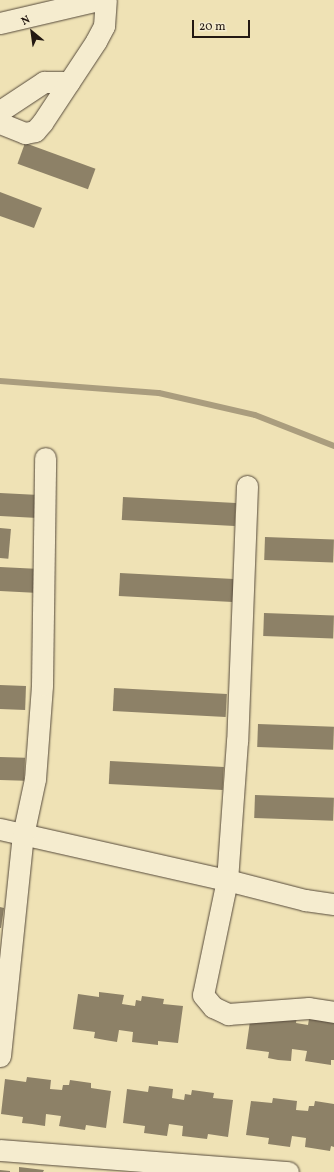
<!DOCTYPE html>
<style>
body{margin:0}
#map{position:relative;width:334px;height:1172px;overflow:hidden;background:#efe2b5;font-family:Vollkorn,serif}
div>[style]{position:absolute}
[style*='--x']{left:calc(var(--x)*1px);top:calc(var(--y)*1px);width:calc(var(--w)*1px);rotate:calc(var(--a)*1deg)}
.stream>*{height:6px;margin:-3px;padding:0 3px;transform-origin:3px;border-radius:3px;background:#aa9d7e}
.building>*{inset:0;background:#8d8167;transform-origin:0 0}
.roads{filter:drop-shadow(0 0 1px #564a3b) drop-shadow(0 0 1px #564a3b)}
.street>*{height:21px;margin:-10.5px;padding:0 10.5px;transform-origin:10.5px;border-radius:10.5px;background:#f5eccf}
span{translate:-50% -50%;white-space:nowrap;text-align:center;line-height:1.15;-webkit-text-stroke:3px #f5eccf;paint-order:stroke}
.north{position:absolute;left:12px;top:12px;width:40px;height:40px;-webkit-text-stroke:3px #f5eccf;paint-order:stroke;rotate:331deg;font-size:11px;font-weight:700;line-height:16px;text-align:center;color:#231812}
.north::after{content:'';display:block;margin:auto;width:14px;height:18px;background:#231812;clip-path:polygon(50% 0,100% 100%,50% 72%,0 100%)}
.scale{position:absolute;left:192px;top:20px;width:58px;height:18px;box-sizing:border-box;border:2px solid #231812;border-top:0;padding-left:5px;font-size:12px;line-height:14px;white-space:nowrap;color:#231812;-webkit-text-stroke:3px #f5eccf;paint-order:stroke}
</style>
<div id="map">
<div class="stream">
<div style="--x:0;--y:381;--w:159;--a:4.3"></div>
<div style="--x:159;--y:393;--w:98;--a:12.9"></div>
<div style="--x:255;--y:415;--w:85;--a:21.4"></div>
</div>
<div class="building">
<div style="left:25px;top:143px;width:75px;height:22px;rotate:20deg"></div>
<div style="clip-path:polygon(0 192px,42px 208px,34px 228px,0 216px)"></div>
<div style="left:0;top:493px;width:39px;height:23px;rotate:3deg"></div>
<div style="left:123px;top:497px;width:113px;height:23px;rotate:3deg"></div>
<div style="left:0;top:528px;width:11px;height:30px;rotate:5deg"></div>
<div style="left:265px;top:537px;width:69px;height:23px;rotate:2deg"></div>
<div style="left:0;top:567px;width:35px;height:24px;rotate:3deg"></div>
<div style="left:120px;top:573px;width:114px;height:23px;rotate:3deg"></div>
<div style="left:264px;top:613px;width:70px;height:23px;rotate:2deg"></div>
<div style="left:0;top:685px;width:26px;height:24px;rotate:2deg"></div>
<div style="left:114px;top:688px;width:113px;height:23px;rotate:3deg"></div>
<div style="left:258px;top:724px;width:76px;height:23px;rotate:2deg"></div>
<div style="left:0;top:757px;width:25px;height:23px;rotate:2deg"></div>
<div style="left:110px;top:761px;width:114px;height:23px;rotate:3deg"></div>
<div style="left:255px;top:795px;width:79px;height:23px;rotate:2deg"></div>
<div style="clip-path:polygon(0 907px,4px 908px,1px 928px,0 928px)"></div>
<div style="clip-path:polygon(99px 992px,124px 995px,122px 1004px,135px 1006px,136px 1000px,141px 1001px,142px 996px,164px 999px,163px 1004px,183px 1006px,178px 1043px,158px 1041px,158px 1045px,132px 1042px,133px 1032px,119px 1030px,117px 1042px,105px 1040px,94px 1038px,95px 1032px,73px 1029px,78px 994px,99px 997px)"></div>
<div style="clip-path:polygon(251px 1014px,297px 1015px,296px 1023px,308px 1025px,309px 1019px,315px 1020px,315px 1015px,334px 1018px,334px 1060px,331px 1060px,331px 1065px,305px 1061px,307px 1051px,292px 1049px,291px 1061px,278px 1060px,268px 1058px,269px 1052px,246px 1049px)"></div>
<div style="clip-path:polygon(27px 1077px,51px 1080px,50px 1089px,62px 1090px,63px 1085px,69px 1085px,70px 1080px,91px 1083px,91px 1088px,111px 1091px,106px 1128px,86px 1125px,85px 1130px,59px 1126px,61px 1116px,46px 1114px,45px 1126px,32px 1124px,22px 1123px,23px 1117px,1px 1114px,5px 1079px,26px 1082px)"></div>
<div style="clip-path:polygon(149px 1086px,173px 1089px,172px 1098px,184px 1100px,185px 1094px,191px 1095px,192px 1090px,214px 1093px,213px 1098px,233px 1100px,228px 1137px,208px 1134px,207px 1139px,182px 1136px,183px 1126px,169px 1124px,167px 1136px,144px 1133px,145px 1126px,123px 1123px,127px 1089px,148px 1092px)"></div>
<div style="clip-path:polygon(273px 1098px,297px 1101px,296px 1110px,308px 1111px,309px 1106px,314px 1106px,315px 1101px,334px 1104px,334px 1147px,331px 1146px,330px 1151px,305px 1147px,306px 1138px,292px 1136px,290px 1147px,268px 1144px,269px 1138px,246px 1135px,251px 1101px,272px 1103px)"></div>
<div style="clip-path:polygon(19px 1167px,44px 1170px,43px 1172px,19px 1172px)"></div>
<div style="clip-path:polygon(0 1170px,10px 1171px,10px 1172px,0 1172px)"></div>
</div>
<div class="roads">
<div class="street">
<div style="--x:0;--y:23;--w:101;--a:-13.2"></div>
<div style="--x:0;--y:111;--w:53;--a:-33.4"></div>
<div style="--x:44;--y:82;--w:25;--a:0"></div>
<div style="--x:0;--y:123;--w:27;--a:22"></div>
<div style="--x:25;--y:133;--w:10;--a:-11"></div>
<div style="--x:35;--y:131;--w:11;--a:-49"></div>
<div style="--x:42;--y:123;--w:98;--a:-56.6"></div>
<div style="--x:96;--y:41;--w:17;--a:-62"></div>
<div style="--x:104;--y:26;--w:26;--a:-86"></div>
<div style="--x:247;--y:486;--w:255;--a:92.2"></div>
<div style="--x:237;--y:741;--w:139;--a:94.1"></div>
<div style="--x:227;--y:880;--w:117;--a:101.8"></div>
<div style="--x:203;--y:995;--w:16;--a:50"></div>
<div style="--x:213;--y:1007;--w:17;--a:25"></div>
<div style="--x:228;--y:1014;--w:81;--a:-4.2"></div>
<div style="--x:309;--y:1008;--w:25;--a:9"></div>
<div style="--x:0;--y:829;--w:233;--a:12.7"></div>
<div style="--x:227;--y:880;--w:81;--a:14.4"></div>
<div style="--x:305;--y:900;--w:29;--a:8"></div>
<div style="--x:0;--y:1056;--w:222;--a:-84.1"></div>
<div style="--x:23;--y:835;--w:57;--a:-77.9"></div>
<div style="--x:35;--y:779;--w:94;--a:-85.7"></div>
<div style="--x:42;--y:685;--w:227;--a:-89.2"></div>
<div style="--x:0;--y:1150;--w:289;--a:4.4"></div>
</div>
</div>
<div class="north">N</div>
<div class="scale">20 m</div>
</div>
